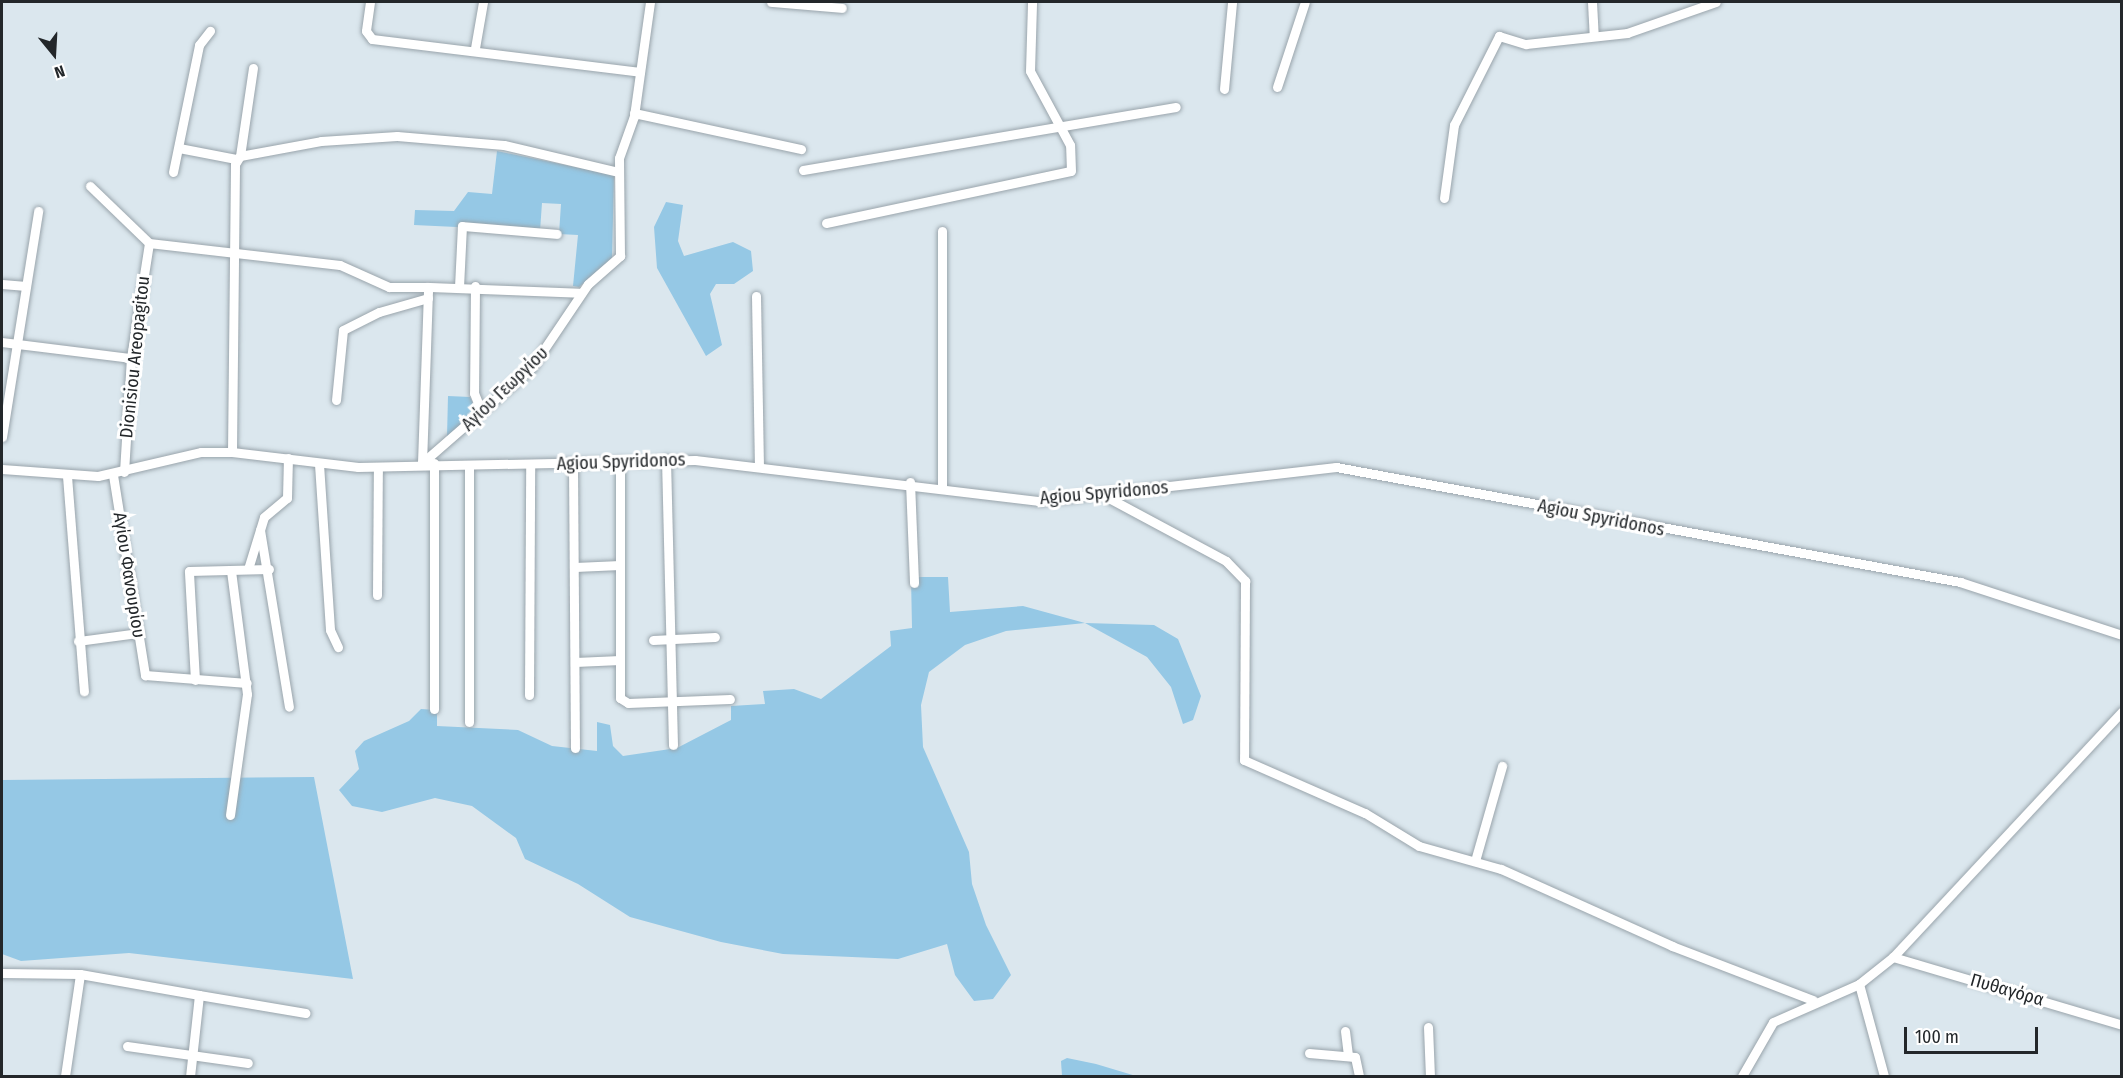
<!DOCTYPE html>
<meta charset="utf-8">
<style>
body{margin:0}
#map{position:relative;width:2123px;height:1078px;overflow:hidden;background:#dbe7ee;font-family:"Fira Sans Condensed",sans-serif}
div>[style]{position:absolute}
[style*='--x']{left:calc(var(--x)*1px);top:calc(var(--y)*1px);width:calc(var(--w)*1px);rotate:calc(var(--a)*1deg)}
.green>*{inset:0;background:#95c8e5}
.roads{filter:drop-shadow(0 0 2px #99a4ab) drop-shadow(0 0 2px #99a4ab)}
.minor>*{height:9px;margin:-4.5px;padding:0 4.5px;transform-origin:4.5px;border-radius:4.5px;background:#fff}
span{translate:-50% -50%;white-space:nowrap;text-align:center;line-height:1.15;-webkit-text-stroke:6px #fff;paint-order:stroke}
.street-label{font-size:18px;color:#23272a}
.frame{position:absolute;inset:0;border:3px solid #23272a;pointer-events:none}
.north{position:absolute;left:24px;top:24px;width:60px;height:60px;-webkit-text-stroke:4px #fff;paint-order:stroke;rotate:162deg;font-size:16px;font-weight:700;line-height:24px;text-align:center;color:#23272a}
.north::after{content:'';display:block;margin:auto;width:21px;height:27px;background:#23272a;clip-path:polygon(50% 0,100% 100%,50% 72%,0 100%)}
.scale{position:absolute;left:1904px;top:1027px;width:134px;height:27px;box-sizing:border-box;border:3px solid #23272a;border-top:0;padding-left:8px;font-size:18px;line-height:21px;white-space:nowrap;color:#23272a;-webkit-text-stroke:4px #fff;paint-order:stroke}
</style>
<div id="map">
<div class="green">
<div style="clip-path:polygon(497px 151px,614px 175px,612px 258px,579px 287px,573px 286px,578px 235px,559px 234px,561px 204px,542px 203px,540px 231px,414px 225px,415px 210px,454px 211px,468px 192px,492px 194px)"></div>
<div style="clip-path:polygon(666px 202px,683px 205px,678px 241px,684px 256px,733px 242px,751px 251px,753px 271px,734px 284px,716px 284px,710px 294px,722px 345px,706px 356px,657px 268px,654px 227px)"></div>
<div style="clip-path:polygon(448px 396px,470px 397px,476px 410px,447px 437px)"></div>
<div style="clip-path:polygon(911px 577px,948px 577px,950px 612px,1023px 606px,1085px 623px,1154px 625px,1178px 639px,1201px 696px,1193px 720px,1183px 724px,1171px 687px,1147px 657px,1085px 623px,1006px 631px,965px 645px,929px 672px,921px 705px,923px 747px,969px 852px,972px 884px,986px 925px,1011px 975px,993px 999px,974px 1001px,955px 975px,947px 944px,898px 959px,783px 954px,721px 942px,630px 917px,578px 884px,525px 859px,516px 838px,472px 806px,435px 798px,382px 812px,352px 806px,339px 790px,359px 769px,355px 751px,364px 741px,409px 721px,421px 709px,437px 710px,437px 726px,518px 730px,552px 746px,597px 751px,597px 722px,610px 725px,613px 746px,623px 756px,677px 748px,731px 720px,731px 706px,765px 704px,763px 691px,794px 689px,821px 699px,891px 646px,890px 631px,912px 628px)"></div>
<div style="clip-path:polygon(314px 777px,353px 979px,129px 953px,21px 961px,2px 954px,2px 780px)"></div>
<div style="clip-path:polygon(1067px 1058px,1096px 1064px,1136px 1076px,1062px 1076px,1061px 1061px)"></div>
</div>
<div class="roads">
<div class="minor">
<div style="--x:370;--y:2;--w:29;--a:98"></div>
<div style="--x:366;--y:31;--w:10;--a:53"></div>
<div style="--x:372;--y:39;--w:270;--a:7"></div>
<div style="--x:771;--y:2;--w:71;--a:4.8"></div>
<div style="--x:1592;--y:2;--w:34;--a:87"></div>
<div style="--x:475;--y:48;--w:47;--a:-80.1"></div>
<div style="--x:1277;--y:87;--w:89;--a:-71.8"></div>
<div style="--x:1224;--y:89;--w:87;--a:-84.7"></div>
<div style="--x:634;--y:113;--w:171;--a:12.2"></div>
<div style="--x:179;--y:148;--w:58;--a:10.9"></div>
<div style="--x:240;--y:156;--w:89;--a:-81.6"></div>
<div style="--x:803;--y:170;--w:378;--a:-9.6"></div>
<div style="--x:173;--y:172;--w:130;--a:-78.4"></div>
<div style="--x:199;--y:45;--w:18;--a:-52"></div>
<div style="--x:90;--y:186;--w:82;--a:44"></div>
<div style="--x:149;--y:243;--w:192;--a:6.6"></div>
<div style="--x:340;--y:265;--w:54;--a:24.2"></div>
<div style="--x:389;--y:287;--w:39;--a:0"></div>
<div style="--x:1444;--y:198;--w:74;--a:-82.2"></div>
<div style="--x:1454;--y:125;--w:100;--a:-63.2"></div>
<div style="--x:1499;--y:36;--w:28;--a:17"></div>
<div style="--x:1526;--y:44;--w:102;--a:-6.2"></div>
<div style="--x:1627;--y:33;--w:94;--a:-19.2"></div>
<div style="--x:826;--y:223;--w:250;--a:-12"></div>
<div style="--x:1071;--y:171;--w:26;--a:-92"></div>
<div style="--x:1070;--y:145;--w:84;--a:-118.4"></div>
<div style="--x:1030;--y:71;--w:69;--a:-88.3"></div>
<div style="--x:2;--y:284;--w:24;--a:5"></div>
<div style="--x:475;--y:286;--w:107;--a:90.5"></div>
<div style="--x:474;--y:393;--w:18;--a:68"></div>
<div style="--x:459;--y:287;--w:61;--a:-87.2"></div>
<div style="--x:462;--y:226;--w:95;--a:4.8"></div>
<div style="--x:756;--y:296;--w:170;--a:89"></div>
<div style="--x:2;--y:342;--w:130;--a:7.1"></div>
<div style="--x:336;--y:400;--w:70;--a:-84.3"></div>
<div style="--x:343;--y:330;--w:40;--a:-26.6"></div>
<div style="--x:379;--y:312;--w:51;--a:-15.9"></div>
<div style="--x:2;--y:437;--w:229;--a:-80.9"></div>
<div style="--x:232;--y:452;--w:288;--a:-89.4"></div>
<div style="--x:235;--y:164;--w:9;--a:-58"></div>
<div style="--x:240;--y:156;--w:82;--a:-10.5"></div>
<div style="--x:321;--y:141;--w:76;--a:-3.8"></div>
<div style="--x:397;--y:136;--w:107;--a:4.8"></div>
<div style="--x:504;--y:145;--w:117;--a:13.3"></div>
<div style="--x:666;--y:459;--w:286;--a:88.6"></div>
<div style="--x:620;--y:461;--w:237;--a:90"></div>
<div style="--x:620;--y:698;--w:9;--a:32"></div>
<div style="--x:628;--y:703;--w:102;--a:-2.2"></div>
<div style="--x:422;--y:463;--w:146;--a:-41.1"></div>
<div style="--x:532;--y:367;--w:100;--a:-56"></div>
<div style="--x:588;--y:284;--w:43;--a:-41.2"></div>
<div style="--x:620;--y:256;--w:98;--a:-90.6"></div>
<div style="--x:619;--y:158;--w:45;--a:-70.3"></div>
<div style="--x:634;--y:116;--w:115;--a:-82"></div>
<div style="--x:422;--y:463;--w:176;--a:-88"></div>
<div style="--x:428;--y:287;--w:153;--a:2.2"></div>
<div style="--x:319;--y:464;--w:166;--a:86.2"></div>
<div style="--x:330;--y:630;--w:19;--a:65"></div>
<div style="--x:573;--y:464;--w:284;--a:89.6"></div>
<div style="--x:469;--y:465;--w:257;--a:90"></div>
<div style="--x:2;--y:469;--w:96;--a:4.2"></div>
<div style="--x:98;--y:476;--w:106;--a:-13.1"></div>
<div style="--x:201;--y:452;--w:31;--a:0"></div>
<div style="--x:232;--y:452;--w:127;--a:6.8"></div>
<div style="--x:358;--y:467;--w:337;--a:-1.2"></div>
<div style="--x:695;--y:460;--w:345;--a:6.8"></div>
<div style="--x:1038;--y:501;--w:300;--a:-6.5"></div>
<div style="--x:1336;--y:467;--w:635;--a:10.44"></div>
<div style="--x:1960;--y:582;--w:170;--a:18.1"></div>
<div style="--x:124;--y:472;--w:114;--a:-86.5"></div>
<div style="--x:131;--y:358;--w:116;--a:-81.1"></div>
<div style="--x:113;--y:475;--w:203;--a:80.9"></div>
<div style="--x:145;--y:675;--w:102;--a:4.5"></div>
<div style="--x:67;--y:476;--w:216;--a:85.5"></div>
<div style="--x:910;--y:482;--w:101;--a:87.7"></div>
<div style="--x:942;--y:487;--w:256;--a:-90"></div>
<div style="--x:1105;--y:496;--w:137;--a:28.2"></div>
<div style="--x:1226;--y:561;--w:28;--a:46"></div>
<div style="--x:1245;--y:581;--w:179;--a:90.3"></div>
<div style="--x:1244;--y:760;--w:132;--a:23.7"></div>
<div style="--x:1365;--y:813;--w:63;--a:31.4"></div>
<div style="--x:1419;--y:846;--w:85;--a:15.7"></div>
<div style="--x:1501;--y:869;--w:188;--a:24.2"></div>
<div style="--x:1672;--y:946;--w:151;--a:21"></div>
<div style="--x:260;--y:530;--w:179;--a:80.7"></div>
<div style="--x:575;--y:567;--w:45;--a:-2.5"></div>
<div style="--x:248;--y:569;--w:54;--a:-72.9"></div>
<div style="--x:264;--y:517;--w:30;--a:-40"></div>
<div style="--x:287;--y:498;--w:40;--a:-88.6"></div>
<div style="--x:377;--y:595;--w:128;--a:-89.6"></div>
<div style="--x:653;--y:640;--w:62;--a:-2.8"></div>
<div style="--x:78;--y:641;--w:61;--a:-7.6"></div>
<div style="--x:575;--y:662;--w:45;--a:-2.5"></div>
<div style="--x:195;--y:680;--w:109;--a:-93.2"></div>
<div style="--x:189;--y:571;--w:80;--a:-1.4"></div>
<div style="--x:529;--y:695;--w:229;--a:-89.7"></div>
<div style="--x:434;--y:709;--w:246;--a:-90"></div>
<div style="--x:230;--y:815;--w:122;--a:-82"></div>
<div style="--x:247;--y:694;--w:125;--a:-97.4"></div>
<div style="--x:1475;--y:861;--w:99;--a:-74.1"></div>
<div style="--x:1893;--y:957;--w:239;--a:16.5"></div>
<div style="--x:2;--y:973;--w:78;--a:0.7"></div>
<div style="--x:80;--y:974;--w:121;--a:10"></div>
<div style="--x:199;--y:995;--w:81;--a:96.3"></div>
<div style="--x:1859;--y:984;--w:95;--a:74.8"></div>
<div style="--x:199;--y:995;--w:108;--a:9.6"></div>
<div style="--x:1428;--y:1027;--w:49;--a:87.7"></div>
<div style="--x:1345;--y:1031;--w:25;--a:83"></div>
<div style="--x:127;--y:1046;--w:122;--a:8"></div>
<div style="--x:1309;--y:1053;--w:46;--a:5"></div>
<div style="--x:1355;--y:1057;--w:19;--a:78"></div>
<div style="--x:65;--y:1076;--w:103;--a:-81.6"></div>
<div style="--x:1742;--y:1076;--w:62;--a:-60.1"></div>
<div style="--x:1773;--y:1022;--w:94;--a:-23.8"></div>
<div style="--x:1859;--y:984;--w:43;--a:-38.5"></div>
<div style="--x:1893;--y:957;--w:336;--a:-47"></div>
</div>
</div>
<div class="street-label">
<span style="left:135px;top:357px;rotate:-84deg">Dionisiou Areopagitou</span>
<span style="left:505px;top:389px;rotate:-44deg">Αγίου Γεωργίου</span>
<span style="left:621px;top:462px;rotate:-2deg">Agiou Spyridonos</span>
<span style="left:1104px;top:493px;rotate:-5deg">Agiou Spyridonos</span>
<span style="left:1601px;top:518px;rotate:11deg">Agiou Spyridonos</span>
<span style="left:129px;top:575px;rotate:81deg">Αγίου Φανουρίου</span>
<span style="left:2007px;top:990px;rotate:16deg">Πυθαγόρα</span>
</div>
<div class="frame"></div>
<div class="north">N</div>
<div class="scale">100 m</div>
</div>
